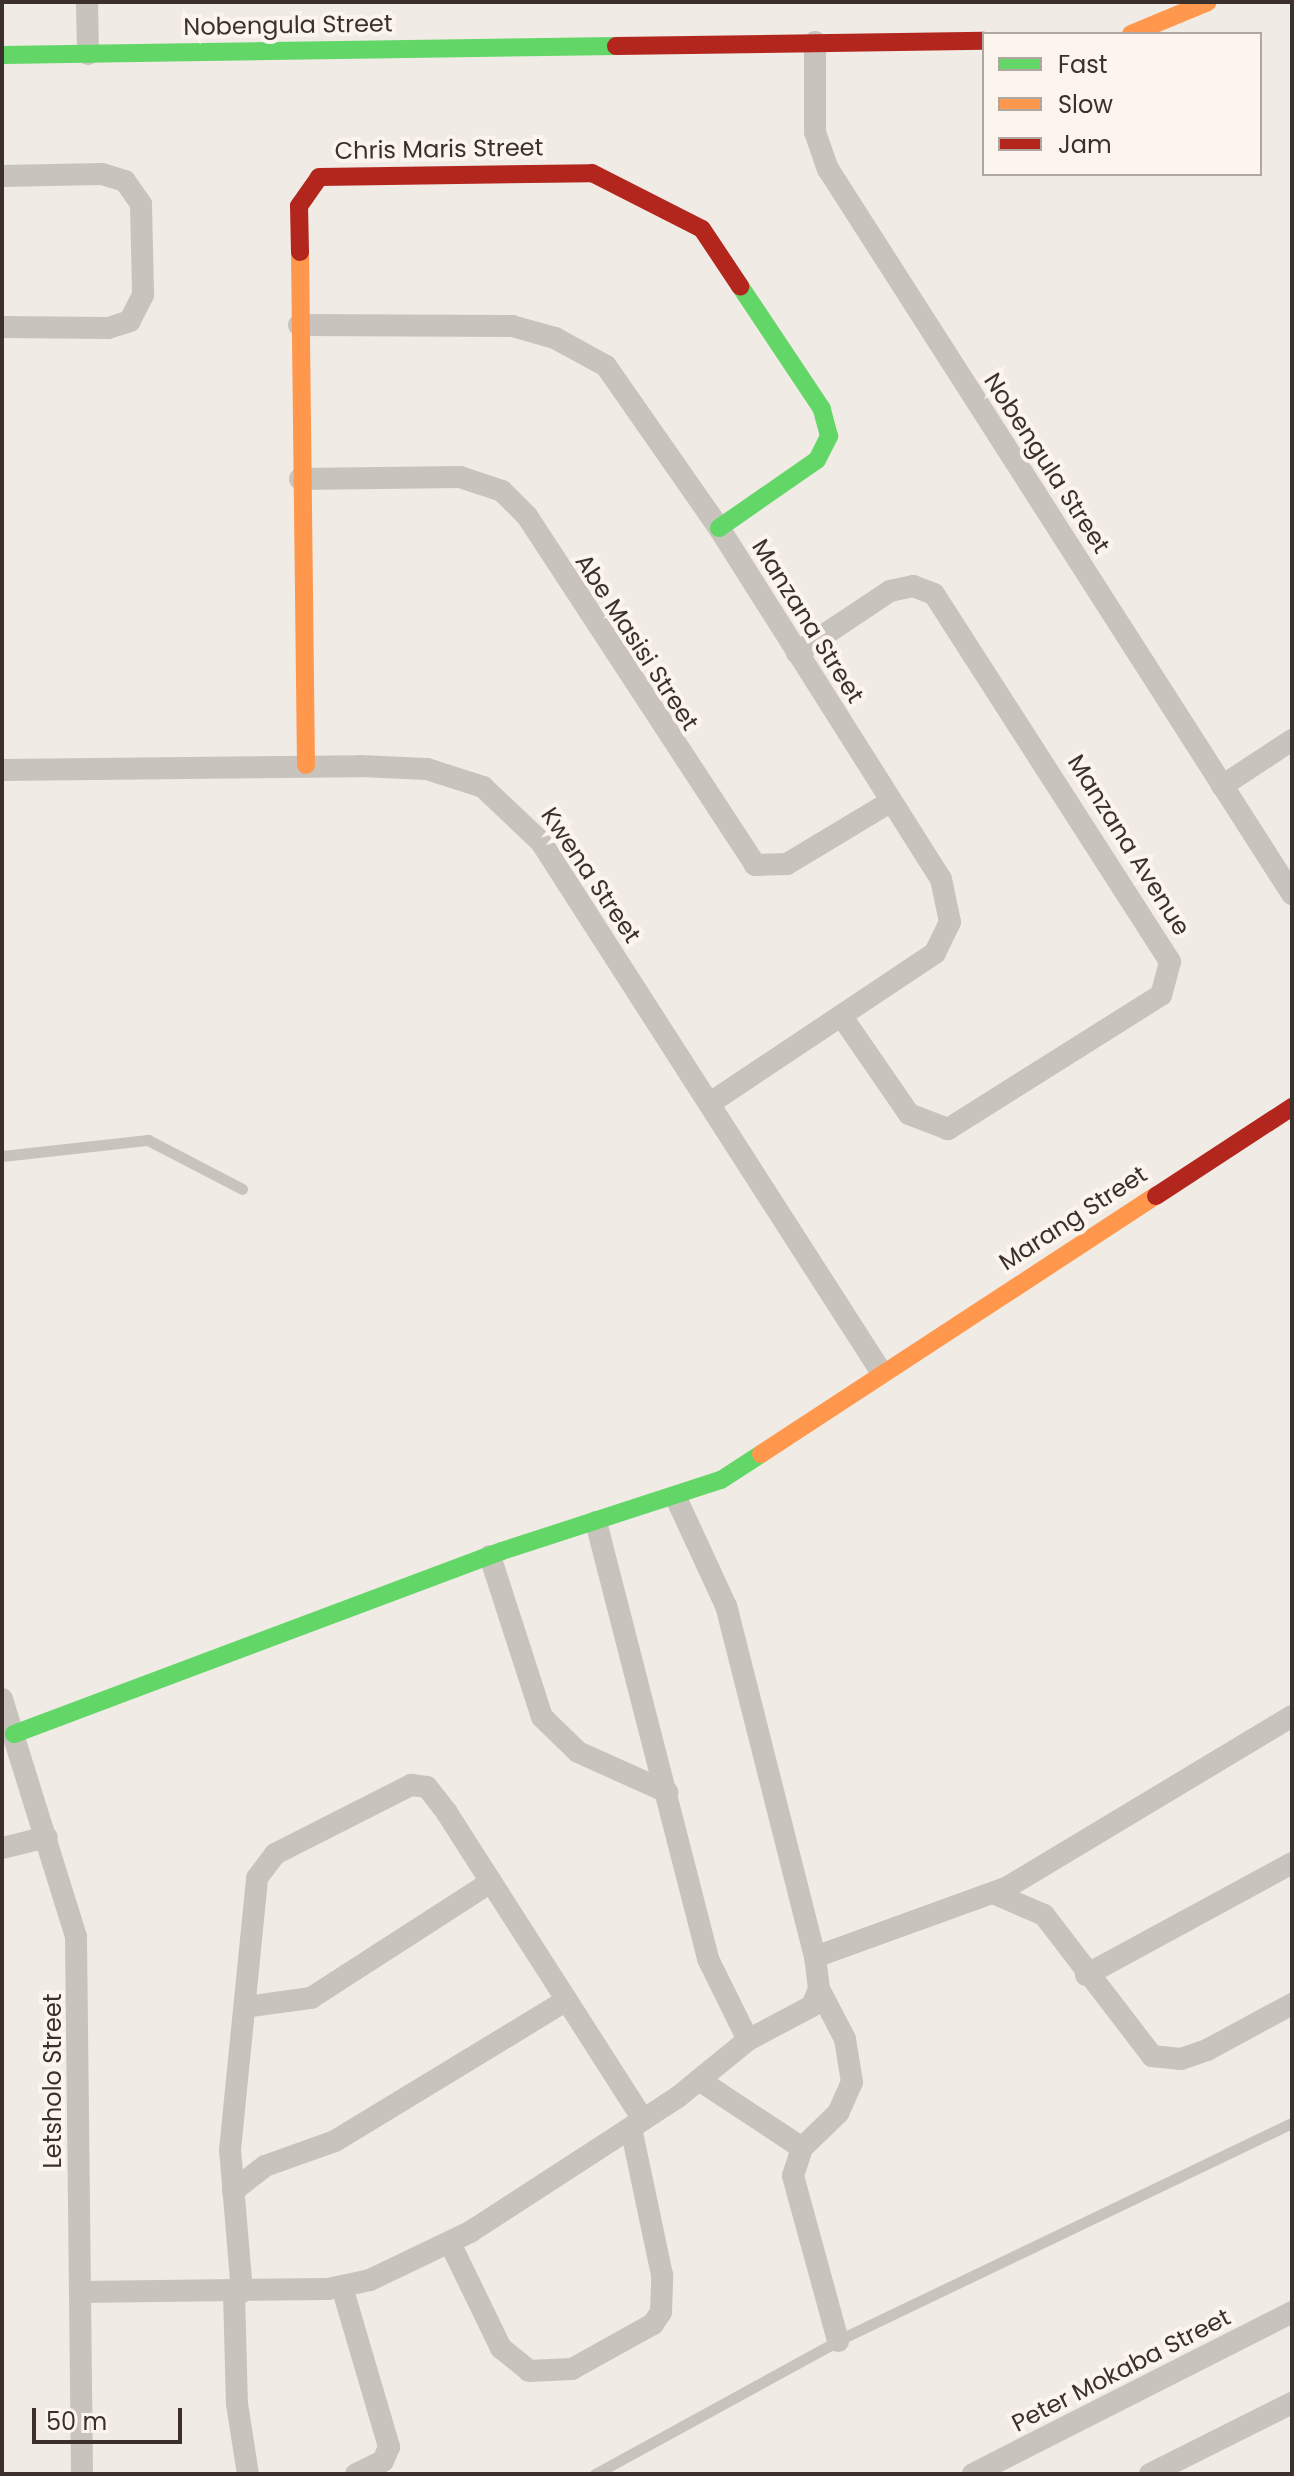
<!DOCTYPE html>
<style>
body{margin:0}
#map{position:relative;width:1294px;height:2476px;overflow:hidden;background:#f0ebe5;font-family:Poppins,sans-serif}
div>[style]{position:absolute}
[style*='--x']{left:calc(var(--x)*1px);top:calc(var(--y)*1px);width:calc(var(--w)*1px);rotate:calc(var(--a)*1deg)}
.lane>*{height:11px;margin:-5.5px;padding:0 5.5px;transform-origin:5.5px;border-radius:5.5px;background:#c9c3be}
.street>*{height:22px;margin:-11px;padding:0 11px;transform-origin:11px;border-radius:11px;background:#c9c3be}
.fast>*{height:18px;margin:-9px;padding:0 9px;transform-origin:9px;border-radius:9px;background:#63d668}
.slow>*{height:18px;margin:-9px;padding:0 9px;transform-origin:9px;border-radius:9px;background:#ff974d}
.jam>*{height:18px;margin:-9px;padding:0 9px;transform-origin:9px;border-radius:9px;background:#b3261e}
span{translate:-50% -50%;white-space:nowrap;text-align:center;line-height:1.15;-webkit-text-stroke:8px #fbf5ee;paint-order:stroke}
.street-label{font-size:24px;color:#3b302b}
.frame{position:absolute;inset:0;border:4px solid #3b302b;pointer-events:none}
.legend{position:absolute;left:982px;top:32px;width:280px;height:144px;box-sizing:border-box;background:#fbf5ee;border:2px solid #aea6a0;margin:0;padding:10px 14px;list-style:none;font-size:24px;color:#3b302b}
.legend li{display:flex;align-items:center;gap:16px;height:40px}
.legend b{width:40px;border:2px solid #aea6a0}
.scale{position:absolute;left:32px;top:2408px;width:150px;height:36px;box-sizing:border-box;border:4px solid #3b302b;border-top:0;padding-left:10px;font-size:24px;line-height:28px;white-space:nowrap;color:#3b302b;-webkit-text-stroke:6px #fbf5ee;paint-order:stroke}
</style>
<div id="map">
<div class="lane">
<div style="--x:2;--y:1156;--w:147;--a:-6.3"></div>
<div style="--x:148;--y:1140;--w:106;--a:27.5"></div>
<div style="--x:595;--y:2474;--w:283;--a:-28.7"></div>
<div style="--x:843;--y:2338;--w:498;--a:-25.6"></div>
</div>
<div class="street">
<div style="--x:87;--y:2;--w:52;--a:88.9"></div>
<div style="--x:815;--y:42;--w:90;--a:90"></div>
<div style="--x:815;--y:132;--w:39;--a:71"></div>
<div style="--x:828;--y:169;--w:861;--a:57.38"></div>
<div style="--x:2;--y:176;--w:100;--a:-1.1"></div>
<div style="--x:102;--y:174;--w:24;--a:17"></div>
<div style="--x:125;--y:181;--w:28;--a:55"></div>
<div style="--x:141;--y:204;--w:91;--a:88.7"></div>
<div style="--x:143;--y:295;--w:29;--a:117"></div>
<div style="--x:130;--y:321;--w:23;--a:162"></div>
<div style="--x:108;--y:328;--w:106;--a:-179.5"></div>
<div style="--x:299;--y:325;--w:213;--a:0.3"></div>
<div style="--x:512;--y:326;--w:45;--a:15.6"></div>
<div style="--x:555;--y:338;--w:58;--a:28.8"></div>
<div style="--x:606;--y:366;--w:198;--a:55.1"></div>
<div style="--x:719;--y:528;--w:415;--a:57.7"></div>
<div style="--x:941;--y:879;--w:44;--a:78.2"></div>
<div style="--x:950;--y:922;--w:34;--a:116"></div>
<div style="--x:935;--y:953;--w:270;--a:146.3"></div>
<div style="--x:300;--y:479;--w:160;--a:-0.7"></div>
<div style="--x:460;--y:477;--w:44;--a:18.4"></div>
<div style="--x:502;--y:491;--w:35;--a:45"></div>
<div style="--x:527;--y:516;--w:417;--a:56.8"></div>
<div style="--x:755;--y:865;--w:32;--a:-2"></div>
<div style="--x:787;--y:864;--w:120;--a:-31"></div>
<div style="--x:797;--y:653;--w:112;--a:-33.7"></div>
<div style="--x:890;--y:591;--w:24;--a:-12"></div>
<div style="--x:913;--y:586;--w:22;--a:21"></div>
<div style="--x:934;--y:594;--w:437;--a:57.3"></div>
<div style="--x:1170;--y:962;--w:34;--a:105"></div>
<div style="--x:1161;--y:995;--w:252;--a:147.8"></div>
<div style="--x:948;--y:1129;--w:42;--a:-159"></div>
<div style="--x:909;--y:1114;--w:118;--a:-124.6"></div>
<div style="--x:2;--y:770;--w:358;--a:-0.6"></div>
<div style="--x:360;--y:766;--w:67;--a:2.6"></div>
<div style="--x:427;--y:769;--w:59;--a:17.8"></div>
<div style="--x:483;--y:787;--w:80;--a:43.5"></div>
<div style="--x:541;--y:842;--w:627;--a:57.3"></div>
<div style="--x:1222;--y:786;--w:84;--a:-33.3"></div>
<div style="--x:596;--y:1522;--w:451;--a:75.6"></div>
<div style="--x:708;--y:1959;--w:90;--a:63.7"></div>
<div style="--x:490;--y:1556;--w:169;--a:72.1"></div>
<div style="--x:542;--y:1717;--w:50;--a:44.2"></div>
<div style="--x:578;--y:1752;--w:98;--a:24.2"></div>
<div style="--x:2;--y:1699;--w:249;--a:72.7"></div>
<div style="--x:76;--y:1937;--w:537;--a:89.36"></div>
<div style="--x:2;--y:1848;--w:46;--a:-13.7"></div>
<div style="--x:993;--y:1893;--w:56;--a:23.3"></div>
<div style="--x:1044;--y:1915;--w:178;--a:52.5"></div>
<div style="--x:1152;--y:2056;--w:29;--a:6"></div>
<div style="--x:1181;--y:2059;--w:28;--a:-19"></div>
<div style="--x:1207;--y:2050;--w:97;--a:-28.4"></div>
<div style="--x:815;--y:1957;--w:203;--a:-19.9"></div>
<div style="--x:1006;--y:1888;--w:334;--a:-31"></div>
<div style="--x:1086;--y:1975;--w:234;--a:-28.5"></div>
<div style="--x:819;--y:1989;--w:56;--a:62.5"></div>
<div style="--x:845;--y:2039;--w:44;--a:80.8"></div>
<div style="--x:852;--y:2082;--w:34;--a:114"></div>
<div style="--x:838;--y:2113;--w:50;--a:135.8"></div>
<div style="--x:802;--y:2148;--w:29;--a:108"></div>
<div style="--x:793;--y:2176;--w:171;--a:74.7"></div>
<div style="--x:245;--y:2007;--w:67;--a:-7.8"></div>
<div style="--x:311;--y:1998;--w:214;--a:-32.8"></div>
<div style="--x:699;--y:2080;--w:123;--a:33.4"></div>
<div style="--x:233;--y:2191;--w:41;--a:-38"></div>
<div style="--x:265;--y:2166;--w:74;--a:-19.7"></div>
<div style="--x:335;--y:2141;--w:271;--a:-31.3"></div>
<div style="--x:450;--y:2243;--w:117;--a:64.1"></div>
<div style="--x:501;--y:2348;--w:36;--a:39"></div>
<div style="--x:529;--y:2371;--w:43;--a:-2.7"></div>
<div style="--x:572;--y:2369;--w:93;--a:-29.1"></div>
<div style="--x:653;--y:2324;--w:14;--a:-56"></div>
<div style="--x:661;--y:2312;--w:37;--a:-88"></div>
<div style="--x:662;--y:2275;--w:150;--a:-101.9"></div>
<div style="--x:342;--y:2287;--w:167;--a:73.6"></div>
<div style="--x:389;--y:2447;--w:15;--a:113"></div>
<div style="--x:383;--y:2461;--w:30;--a:154"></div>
<div style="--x:80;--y:2292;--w:248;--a:-0.7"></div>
<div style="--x:328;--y:2289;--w:43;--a:-12.1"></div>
<div style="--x:370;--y:2280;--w:111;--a:-25.6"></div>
<div style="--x:470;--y:2232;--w:248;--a:-33"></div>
<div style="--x:678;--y:2097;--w:90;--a:-39.2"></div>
<div style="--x:748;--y:2040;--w:72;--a:-28"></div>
<div style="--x:812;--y:2006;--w:18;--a:-68"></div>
<div style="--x:819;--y:1989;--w:32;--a:-97"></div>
<div style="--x:815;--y:1957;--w:362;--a:-104.2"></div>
<div style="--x:726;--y:1606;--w:117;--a:-114.8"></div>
<div style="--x:234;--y:2292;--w:112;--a:88.5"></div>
<div style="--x:237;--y:2404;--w:71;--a:81.1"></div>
<div style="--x:242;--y:2292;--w:143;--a:-94.8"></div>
<div style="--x:230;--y:2150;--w:273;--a:-84.3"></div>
<div style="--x:257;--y:1878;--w:30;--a:-53"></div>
<div style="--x:275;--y:1854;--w:153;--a:-26.9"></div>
<div style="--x:411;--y:1785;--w:16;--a:7"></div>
<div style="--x:427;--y:1787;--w:33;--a:52"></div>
<div style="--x:447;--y:1813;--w:364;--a:57.4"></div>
<div style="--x:973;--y:2474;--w:358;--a:-26.9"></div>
<div style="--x:1150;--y:2474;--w:159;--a:-26.6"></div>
</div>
<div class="fast">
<div style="--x:2;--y:55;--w:614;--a:-0.84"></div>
<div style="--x:719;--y:528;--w:119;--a:-34.8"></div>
<div style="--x:817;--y:460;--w:27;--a:-63"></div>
<div style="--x:829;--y:436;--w:28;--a:-105"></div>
<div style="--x:822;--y:409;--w:148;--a:-123.7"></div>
<div style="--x:14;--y:1734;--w:521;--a:-20.56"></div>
<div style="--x:502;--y:1551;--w:230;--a:-18"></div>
<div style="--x:721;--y:1480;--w:48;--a:-33"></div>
</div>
<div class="slow">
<div style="--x:1131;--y:34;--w:83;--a:-22.6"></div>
<div style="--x:300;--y:252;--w:513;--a:89.33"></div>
<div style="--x:761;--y:1454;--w:472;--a:-33.2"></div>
</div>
<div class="jam">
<div style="--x:616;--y:46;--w:368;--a:-0.8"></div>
<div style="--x:300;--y:252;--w:46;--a:-91.2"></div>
<div style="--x:299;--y:206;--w:35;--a:-55"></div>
<div style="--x:319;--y:177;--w:273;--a:-0.8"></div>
<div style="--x:592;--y:173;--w:123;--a:27"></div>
<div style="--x:702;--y:229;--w:69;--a:56.3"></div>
<div style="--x:1156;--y:1196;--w:163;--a:-33.2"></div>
</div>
<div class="street-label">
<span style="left:288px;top:25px;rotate:-1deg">Nobengula Street</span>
<span style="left:439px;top:149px;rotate:-1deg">Chris Maris Street</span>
<span style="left:1047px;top:463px;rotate:57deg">Nobengula Street</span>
<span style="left:808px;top:621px;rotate:58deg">Manzana Street</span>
<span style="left:637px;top:642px;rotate:57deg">Abe Masisi Street</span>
<span style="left:1129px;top:845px;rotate:58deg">Manzana Avenue</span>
<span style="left:591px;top:875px;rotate:56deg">Kwena Street</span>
<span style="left:1073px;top:1218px;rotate:-33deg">Marang Street</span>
<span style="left:53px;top:2081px;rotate:-90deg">Letsholo Street</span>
<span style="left:1121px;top:2370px;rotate:-27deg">Peter Mokaba Street</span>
</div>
<div class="frame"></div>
<ul class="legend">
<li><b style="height:10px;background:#63d668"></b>Fast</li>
<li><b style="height:10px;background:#ff974d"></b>Slow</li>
<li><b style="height:10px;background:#b3261e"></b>Jam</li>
</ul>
<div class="scale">50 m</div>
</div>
